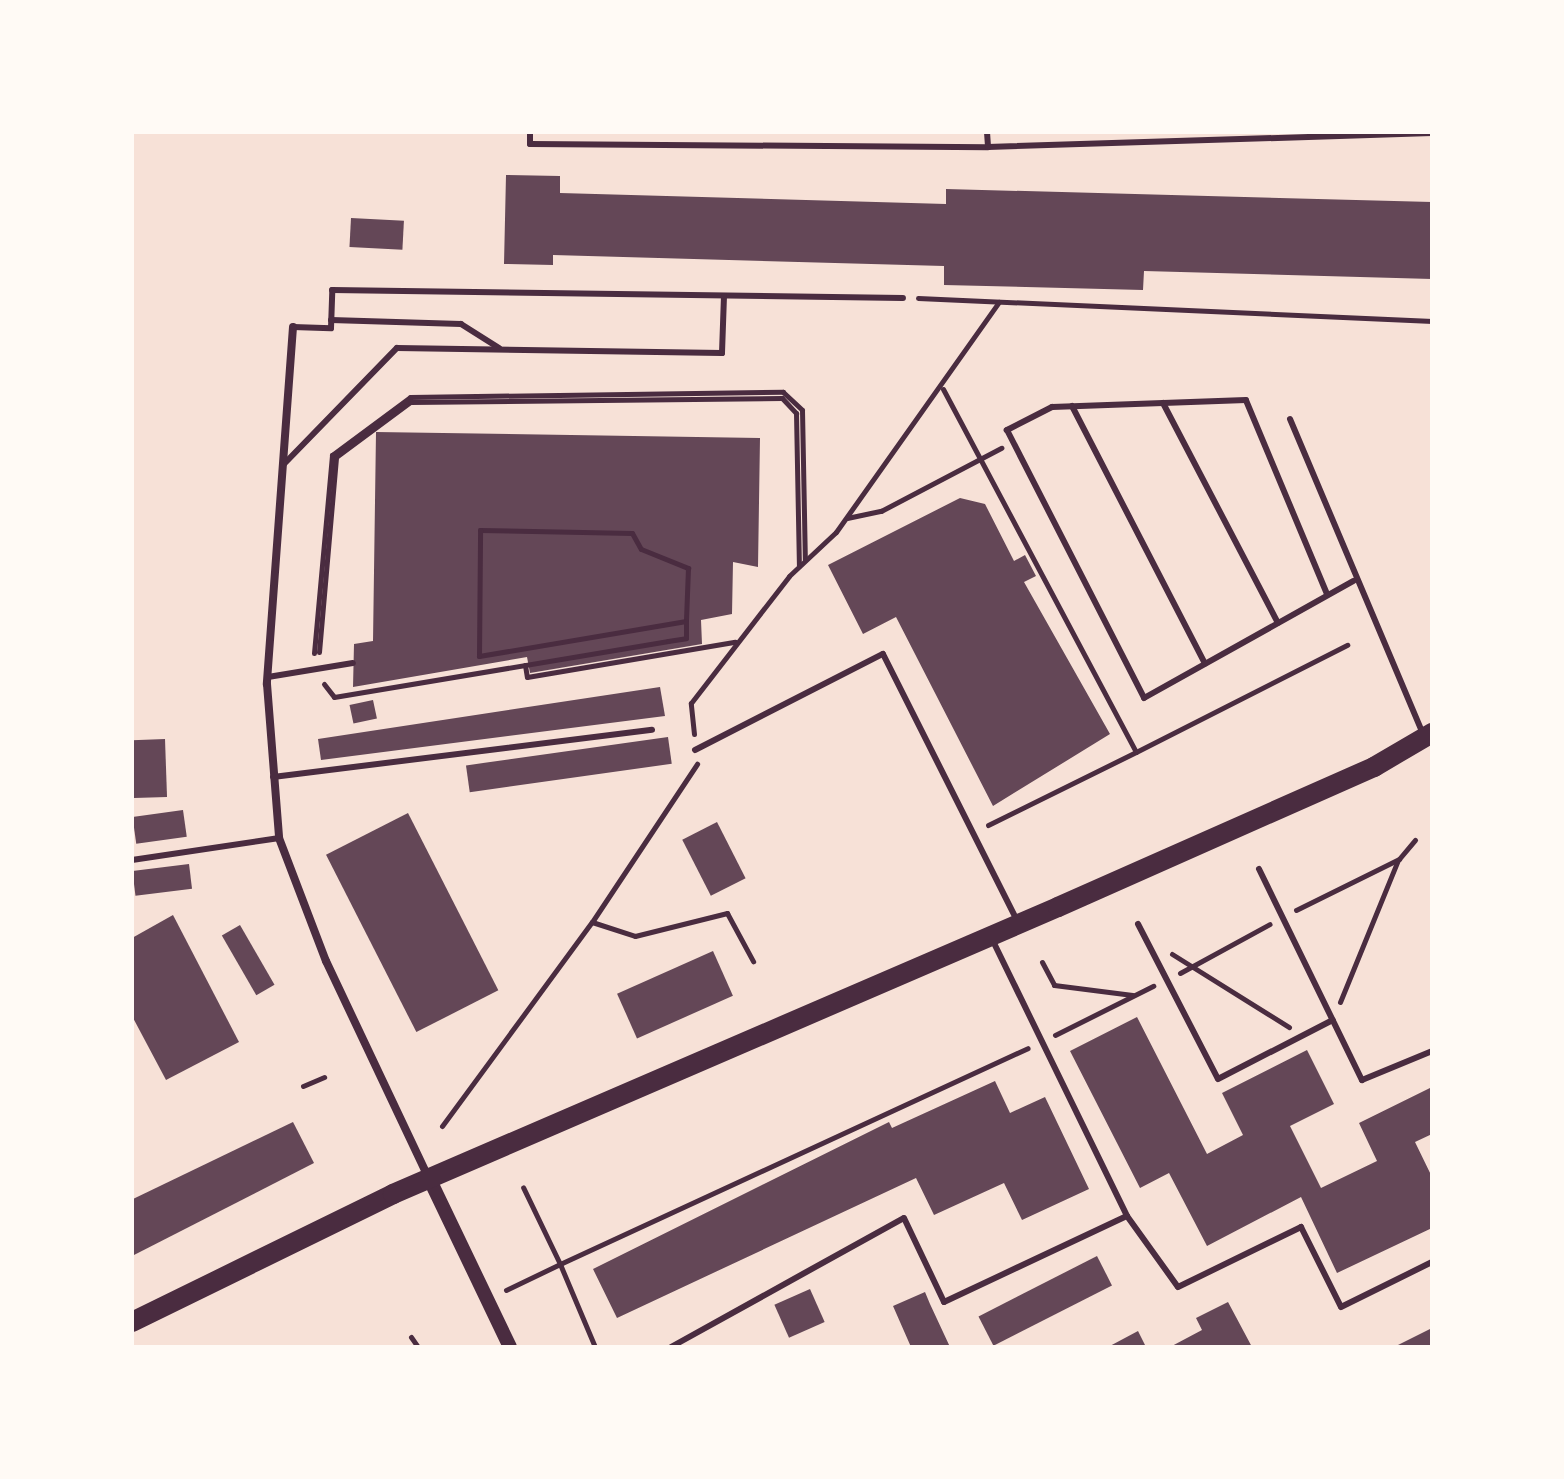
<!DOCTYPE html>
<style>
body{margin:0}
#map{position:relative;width:1564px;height:1479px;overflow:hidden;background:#f7e1d7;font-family:"Noto Sans",sans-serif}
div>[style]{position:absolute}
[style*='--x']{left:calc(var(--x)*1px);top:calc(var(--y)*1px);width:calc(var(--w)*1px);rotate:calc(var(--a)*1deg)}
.building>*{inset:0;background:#644757;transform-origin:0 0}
.path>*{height:5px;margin:-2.5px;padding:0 2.5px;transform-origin:2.5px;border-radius:2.5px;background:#4a2c40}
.service>*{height:6px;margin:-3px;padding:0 3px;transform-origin:3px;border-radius:3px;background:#4a2c40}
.minor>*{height:8px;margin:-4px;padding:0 4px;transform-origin:4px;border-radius:4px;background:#4a2c40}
.tertiary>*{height:14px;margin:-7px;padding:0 7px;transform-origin:7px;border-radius:7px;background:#4a2c40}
.primary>*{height:20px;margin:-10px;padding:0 10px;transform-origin:10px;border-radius:10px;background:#4a2c40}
span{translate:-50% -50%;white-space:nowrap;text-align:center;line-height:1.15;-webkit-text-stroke:8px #fffaf5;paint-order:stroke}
.frame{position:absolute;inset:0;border:134px solid #fffaf5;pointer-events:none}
</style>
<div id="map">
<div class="building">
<div style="clip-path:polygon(506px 175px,560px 176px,560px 193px,946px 204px,946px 189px,1432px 202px,1432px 279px,1144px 271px,1143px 290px,944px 285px,944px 266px,553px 255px,553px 265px,504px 264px)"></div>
<div style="left:351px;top:218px;width:53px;height:29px;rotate:3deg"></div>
<div style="clip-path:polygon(376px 432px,760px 438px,758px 567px,733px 562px,732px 614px,701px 620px,702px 644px,530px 673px,527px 657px,353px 687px,354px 644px,373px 641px)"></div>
<div style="clip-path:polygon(960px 498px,985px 504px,1014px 561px,1025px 555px,1036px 576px,1024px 582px,1110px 734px,993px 806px,896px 617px,863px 634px,828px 565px)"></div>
<div style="clip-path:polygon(660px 687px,665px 716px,321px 760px,318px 739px)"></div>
<div style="left:373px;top:700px;width:19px;height:24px;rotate:78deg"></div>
<div style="left:668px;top:737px;width:27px;height:204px;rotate:82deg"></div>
<div style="left:165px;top:739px;width:58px;height:33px;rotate:88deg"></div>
<div style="left:183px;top:810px;width:27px;height:51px;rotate:82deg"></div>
<div style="left:408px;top:813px;width:199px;height:92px;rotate:63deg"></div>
<div style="left:717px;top:822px;width:63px;height:39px;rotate:63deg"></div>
<div style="left:189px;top:864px;width:25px;height:57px;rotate:83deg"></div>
<div style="clip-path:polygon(173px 915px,239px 1042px,166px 1080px,132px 1016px,132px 938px)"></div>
<div style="left:240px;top:925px;width:69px;height:21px;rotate:60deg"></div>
<div style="left:713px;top:951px;width:49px;height:105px;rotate:66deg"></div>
<div style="clip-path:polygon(1137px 1017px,1207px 1154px,1243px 1135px,1222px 1093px,1307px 1050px,1334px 1104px,1290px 1126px,1321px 1188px,1377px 1161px,1359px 1123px,1432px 1087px,1432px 1134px,1415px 1142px,1432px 1177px,1432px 1228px,1337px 1273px,1301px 1197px,1207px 1246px,1169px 1173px,1140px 1188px,1070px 1051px)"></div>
<div style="clip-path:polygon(995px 1081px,1010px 1113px,1045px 1097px,1089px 1189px,1022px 1220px,1004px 1183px,934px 1215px,916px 1178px,617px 1318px,593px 1269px,889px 1122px,892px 1128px)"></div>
<div style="clip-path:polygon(293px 1122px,314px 1163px,134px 1255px,133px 1199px)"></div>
<div style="left:1097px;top:1256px;width:33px;height:133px;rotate:63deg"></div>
<div style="left:810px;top:1289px;width:36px;height:39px;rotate:66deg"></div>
<div style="clip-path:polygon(925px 1292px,930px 1304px,950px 1347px,911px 1347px,893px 1306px)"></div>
<div style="clip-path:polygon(1228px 1302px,1252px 1347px,1170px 1347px,1202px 1330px,1196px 1318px)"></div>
<div style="clip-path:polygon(1432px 1328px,1432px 1347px,1394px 1347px)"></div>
<div style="clip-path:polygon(1138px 1331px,1146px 1347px,1108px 1347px)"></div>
</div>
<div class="path">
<div style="--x:918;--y:298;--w:515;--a:2.56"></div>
<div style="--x:943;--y:389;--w:411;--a:62"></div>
<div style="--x:1136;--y:752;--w:165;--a:153.7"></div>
<div style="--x:847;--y:518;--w:35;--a:-12"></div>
<div style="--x:881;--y:511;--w:136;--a:-27.7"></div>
<div style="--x:480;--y:530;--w:152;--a:1.1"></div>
<div style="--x:632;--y:533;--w:18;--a:61"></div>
<div style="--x:641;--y:549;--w:51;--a:22"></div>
<div style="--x:688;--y:568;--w:53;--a:92.2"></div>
<div style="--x:686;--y:621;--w:210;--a:170.4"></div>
<div style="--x:479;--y:656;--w:126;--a:-89.5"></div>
<div style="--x:319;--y:652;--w:196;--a:-85"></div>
<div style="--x:336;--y:457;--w:92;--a:-36.6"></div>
<div style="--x:410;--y:402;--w:372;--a:-0.6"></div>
<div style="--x:782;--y:398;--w:21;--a:47"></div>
<div style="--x:796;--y:413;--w:153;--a:88.9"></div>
<div style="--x:314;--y:653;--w:199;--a:-84.8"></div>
<div style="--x:332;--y:455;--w:97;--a:-36.6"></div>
<div style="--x:410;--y:397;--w:373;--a:-0.8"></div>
<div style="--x:783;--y:392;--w:26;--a:43"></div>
<div style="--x:802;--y:410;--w:150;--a:88.9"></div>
<div style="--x:525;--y:665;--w:12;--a:81"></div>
<div style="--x:527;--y:677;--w:211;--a:-9.6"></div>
<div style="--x:324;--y:684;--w:16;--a:52"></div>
<div style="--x:334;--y:697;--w:339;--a:-9.5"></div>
<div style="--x:668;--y:641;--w:18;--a:-9"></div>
<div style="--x:686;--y:638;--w:17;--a:-90"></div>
<div style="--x:694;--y:734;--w:31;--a:-96"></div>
<div style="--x:691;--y:703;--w:160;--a:-52.3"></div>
<div style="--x:789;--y:576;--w:64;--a:-43.1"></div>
<div style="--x:836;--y:532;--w:282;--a:-54.7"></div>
<div style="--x:1136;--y:752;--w:237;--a:-26.9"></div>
<div style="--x:1296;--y:910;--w:115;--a:-26.3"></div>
<div style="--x:1399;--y:859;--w:25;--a:-50"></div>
<div style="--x:592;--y:922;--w:45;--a:18"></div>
<div style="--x:635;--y:936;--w:95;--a:-14"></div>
<div style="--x:727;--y:913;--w:55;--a:61.6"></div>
<div style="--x:1172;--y:954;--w:138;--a:32"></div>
<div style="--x:1042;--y:962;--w:26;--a:62"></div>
<div style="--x:1054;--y:985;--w:79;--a:7.3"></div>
<div style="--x:1180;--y:973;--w:102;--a:-28.6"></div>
<div style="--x:1340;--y:1002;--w:153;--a:-67.8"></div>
<div style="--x:1055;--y:1035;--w:110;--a:-26.6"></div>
<div style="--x:303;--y:1086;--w:23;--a:-23"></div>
<div style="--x:442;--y:1126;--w:253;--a:-53.7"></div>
<div style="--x:592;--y:922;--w:190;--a:-56.4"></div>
<div style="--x:506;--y:1290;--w:60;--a:-25.7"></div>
<div style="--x:560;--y:1264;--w:85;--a:-115.7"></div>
<div style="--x:411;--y:1337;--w:12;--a:55"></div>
<div style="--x:595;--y:1347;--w:90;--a:-112.9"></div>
<div style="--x:560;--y:1264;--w:515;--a:-24.78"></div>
</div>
<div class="service">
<div style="--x:530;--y:132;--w:12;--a:90"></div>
<div style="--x:530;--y:144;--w:458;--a:0.4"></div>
<div style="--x:988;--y:147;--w:444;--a:-1.8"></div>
<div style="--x:987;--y:132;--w:15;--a:86"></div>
<div style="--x:331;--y:320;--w:130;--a:1.8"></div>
<div style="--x:461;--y:324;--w:45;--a:32.3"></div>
<div style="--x:293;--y:327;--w:38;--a:2"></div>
<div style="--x:331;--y:328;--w:38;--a:-88"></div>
<div style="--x:332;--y:290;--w:571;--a:0.8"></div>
<div style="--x:1163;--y:403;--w:248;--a:62.4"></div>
<div style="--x:1072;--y:406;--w:290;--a:62.7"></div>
<div style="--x:1290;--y:419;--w:342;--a:67.1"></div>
<div style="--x:284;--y:464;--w:162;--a:-45.8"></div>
<div style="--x:397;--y:348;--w:325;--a:0.9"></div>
<div style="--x:722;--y:353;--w:57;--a:-88"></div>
<div style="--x:1327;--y:594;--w:210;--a:-112.7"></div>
<div style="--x:1246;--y:400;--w:194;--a:177.9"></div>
<div style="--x:1052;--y:407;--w:51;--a:152.9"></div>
<div style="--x:1007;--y:430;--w:301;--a:62.9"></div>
<div style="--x:1144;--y:698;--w:240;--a:-29.2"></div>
<div style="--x:268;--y:677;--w:86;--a:-9.4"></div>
<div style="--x:695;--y:750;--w:211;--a:-27.1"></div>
<div style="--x:883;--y:654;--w:299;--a:63.3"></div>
<div style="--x:273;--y:777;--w:382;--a:-7.1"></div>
<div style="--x:132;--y:860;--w:149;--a:-8.5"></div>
<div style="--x:1259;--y:869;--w:235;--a:64"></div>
<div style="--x:1362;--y:1080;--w:76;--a:-22.5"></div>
<div style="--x:1138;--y:924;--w:174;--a:62.7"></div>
<div style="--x:1218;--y:1079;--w:129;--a:-27.2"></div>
<div style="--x:992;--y:939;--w:308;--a:64"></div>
<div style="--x:1127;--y:1216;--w:87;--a:54.3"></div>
<div style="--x:1178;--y:1287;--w:137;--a:-26"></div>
<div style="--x:1301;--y:1227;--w:89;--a:63.4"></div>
<div style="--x:1341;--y:1307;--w:102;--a:-26.3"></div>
<div style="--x:671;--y:1347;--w:266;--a:-29"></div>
<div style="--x:904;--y:1218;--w:93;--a:64.5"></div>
<div style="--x:944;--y:1302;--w:202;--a:-25.2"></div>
</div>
<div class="minor">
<div style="--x:293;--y:327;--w:358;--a:94.2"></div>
<div style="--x:267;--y:684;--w:154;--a:85.5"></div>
<div style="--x:279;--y:838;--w:132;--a:69.1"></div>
<div style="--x:326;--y:961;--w:239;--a:64.7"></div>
</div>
<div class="tertiary">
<div style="--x:429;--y:1178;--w:187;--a:64.4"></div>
</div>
<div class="primary">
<div style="--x:132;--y:1322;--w:291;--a:-26.1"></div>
<div style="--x:393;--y:1194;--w:724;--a:-23.34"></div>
<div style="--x:1058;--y:907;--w:346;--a:-23.9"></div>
<div style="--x:1374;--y:767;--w:67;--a:-30.4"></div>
</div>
<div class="frame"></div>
</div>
